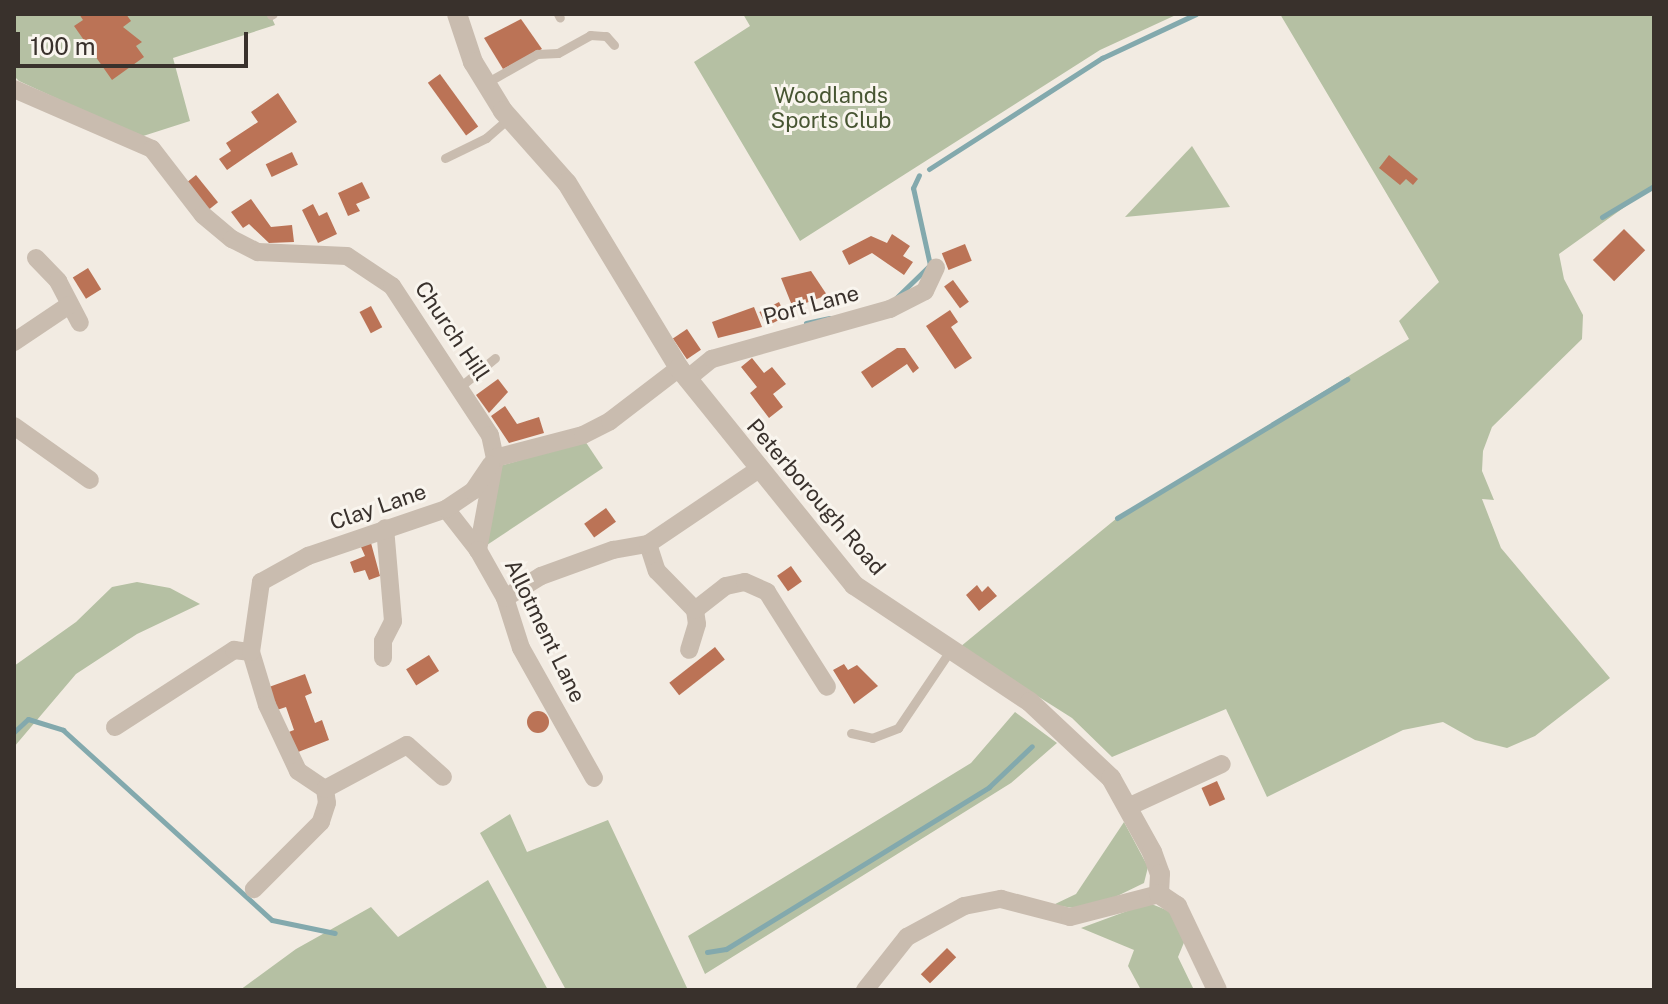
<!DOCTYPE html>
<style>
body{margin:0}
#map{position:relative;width:1668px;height:1004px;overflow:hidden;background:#f2ebe2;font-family:"Public Sans",sans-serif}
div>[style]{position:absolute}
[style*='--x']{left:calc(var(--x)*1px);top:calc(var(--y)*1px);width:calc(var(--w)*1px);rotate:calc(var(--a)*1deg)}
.green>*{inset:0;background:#b5c0a3}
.stream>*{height:5px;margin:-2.5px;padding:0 2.5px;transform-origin:2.5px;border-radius:2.5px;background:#83a9ad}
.building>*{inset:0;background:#bb7356;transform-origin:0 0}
.round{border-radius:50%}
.service>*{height:9px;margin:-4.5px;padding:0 4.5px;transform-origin:4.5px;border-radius:4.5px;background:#c9bcaf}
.minor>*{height:18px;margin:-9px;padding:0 9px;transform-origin:9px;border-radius:9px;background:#c9bcaf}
.tertiary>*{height:20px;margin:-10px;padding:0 10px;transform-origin:10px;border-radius:10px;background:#c9bcaf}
span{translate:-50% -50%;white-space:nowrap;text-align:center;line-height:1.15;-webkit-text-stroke:6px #f9f5ee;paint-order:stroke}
.park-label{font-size:22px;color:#475532}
.street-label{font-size:22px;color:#39312c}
.frame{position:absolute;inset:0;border:16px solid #39312c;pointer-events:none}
.scale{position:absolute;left:16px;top:32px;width:232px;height:36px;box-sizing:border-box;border:4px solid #39312c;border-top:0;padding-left:10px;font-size:24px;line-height:28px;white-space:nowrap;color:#39312c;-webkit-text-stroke:6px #f9f5ee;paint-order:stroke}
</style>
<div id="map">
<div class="green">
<div style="clip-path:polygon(14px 14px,270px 14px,275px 25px,173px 58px,190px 121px,140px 137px,19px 81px,14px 76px)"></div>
<div style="clip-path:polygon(743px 14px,1178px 14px,1100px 50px,800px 241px,694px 62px,750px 26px)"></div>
<div style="clip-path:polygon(1280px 14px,1654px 14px,1654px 186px,1559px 254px,1564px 279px,1583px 315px,1582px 339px,1492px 427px,1483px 451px,1482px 471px,1494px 500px,1482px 499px,1501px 548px,1610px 678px,1535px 736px,1507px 748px,1475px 740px,1443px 722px,1403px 730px,1267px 797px,1226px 709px,1112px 757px,1072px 718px,960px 647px,1117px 518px,1409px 339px,1399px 321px,1439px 282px)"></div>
<div style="clip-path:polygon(1192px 146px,1230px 207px,1125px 217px)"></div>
<div style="clip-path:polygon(585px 441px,603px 468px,484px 547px,500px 466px)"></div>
<div style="clip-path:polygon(137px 582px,170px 588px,200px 604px,137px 634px,76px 674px,14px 747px,14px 666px,76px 622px,112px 587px)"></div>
<div style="clip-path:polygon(1015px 712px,1057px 743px,1011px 783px,705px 974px,688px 936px,971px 763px)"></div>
<div style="clip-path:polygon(510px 814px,527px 852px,608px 820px,688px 990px,566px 990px,480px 833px)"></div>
<div style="clip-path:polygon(1124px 822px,1148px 867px,1144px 883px,1109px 900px,1074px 908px,1053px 905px,1076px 894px)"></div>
<div style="clip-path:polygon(488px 880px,548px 990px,240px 990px,296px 949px,371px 907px,398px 937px)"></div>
<div style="clip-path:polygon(1149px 903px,1169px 911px,1185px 940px,1178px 957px,1194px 990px,1141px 990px,1128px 966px,1134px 950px,1081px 928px)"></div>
</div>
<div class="stream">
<div style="--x:929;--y:169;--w:206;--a:-32.7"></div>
<div style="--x:1102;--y:58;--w:104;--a:-25.1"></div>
<div style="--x:1602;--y:217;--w:61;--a:-30.8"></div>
<div style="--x:896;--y:298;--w:47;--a:-44.1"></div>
<div style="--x:930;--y:265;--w:79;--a:-102.4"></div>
<div style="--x:913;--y:188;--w:14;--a:-65"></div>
<div style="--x:806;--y:323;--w:24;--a:-12"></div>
<div style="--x:1117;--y:518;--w:269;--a:-31.1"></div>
<div style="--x:14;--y:732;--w:19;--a:-43"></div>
<div style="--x:28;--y:719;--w:37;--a:17"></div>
<div style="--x:63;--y:730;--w:282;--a:42.3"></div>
<div style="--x:272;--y:920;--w:64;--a:11.7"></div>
<div style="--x:707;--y:952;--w:19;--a:-9"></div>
<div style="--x:726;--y:949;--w:309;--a:-31.6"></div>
<div style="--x:989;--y:787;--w:59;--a:-43.6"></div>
</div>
<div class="building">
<div style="clip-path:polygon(79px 14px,126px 14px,131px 21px,123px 27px,142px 42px,136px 46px,144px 57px,112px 80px,74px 26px,83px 20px)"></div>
<div style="clip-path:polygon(521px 19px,542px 49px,503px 69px,484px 38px)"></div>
<div style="left:440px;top:74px;width:65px;height:15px;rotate:54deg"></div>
<div style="clip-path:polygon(278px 93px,297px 122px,227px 170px,219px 159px,231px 151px,226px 143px,258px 122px,251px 112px)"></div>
<div style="left:292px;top:152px;width:14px;height:29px;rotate:65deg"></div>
<div style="clip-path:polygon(1389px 155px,1418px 179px,1413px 185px,1406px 179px,1400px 185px,1379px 168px)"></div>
<div style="left:196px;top:175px;width:35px;height:14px;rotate:51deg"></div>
<div style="clip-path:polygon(362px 182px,370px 198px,356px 204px,360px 211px,348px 216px,338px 193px)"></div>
<div style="clip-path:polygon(251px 199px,271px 227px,292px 225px,294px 242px,269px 243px,249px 224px,243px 228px,231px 212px)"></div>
<div style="clip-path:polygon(313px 204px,319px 216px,327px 212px,337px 234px,318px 243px,302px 210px)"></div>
<div style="left:1624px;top:229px;width:30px;height:44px;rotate:45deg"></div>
<div style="clip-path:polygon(892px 234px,910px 246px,903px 256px,913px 262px,904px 275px,872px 253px,849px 265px,842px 251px,871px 236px,887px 243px)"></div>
<div style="left:965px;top:244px;width:18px;height:25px;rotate:68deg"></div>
<div style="left:88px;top:268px;width:25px;height:18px;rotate:58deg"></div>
<div style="clip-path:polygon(811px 271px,827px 295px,793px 308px,781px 278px)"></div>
<div style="left:953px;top:280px;width:27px;height:11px;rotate:54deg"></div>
<div style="left:779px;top:302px;width:16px;height:22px;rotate:63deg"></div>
<div style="left:371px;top:306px;width:24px;height:13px;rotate:62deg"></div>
<div style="clip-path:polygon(754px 307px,762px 327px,718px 338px,712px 322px)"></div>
<div style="clip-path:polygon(950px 310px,958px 322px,951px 327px,972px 358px,955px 369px,926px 326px)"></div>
<div style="left:687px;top:329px;width:25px;height:17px;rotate:56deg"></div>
<div style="clip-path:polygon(897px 348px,905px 348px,919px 368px,913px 373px,907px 364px,872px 388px,861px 372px)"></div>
<div style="clip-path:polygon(752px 358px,764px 373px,772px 367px,786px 384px,773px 394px,783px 407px,769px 418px,750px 393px,757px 387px,741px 367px)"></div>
<div style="clip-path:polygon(498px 379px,508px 392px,489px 413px,476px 395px)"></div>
<div style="clip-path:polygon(505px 406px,517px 424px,539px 417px,544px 433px,509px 443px,491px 416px)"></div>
<div style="left:606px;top:508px;width:17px;height:27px;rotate:54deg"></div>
<div style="clip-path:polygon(371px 543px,380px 576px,369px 580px,365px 570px,354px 573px,350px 562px,365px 556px,361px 547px)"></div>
<div style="left:791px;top:566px;width:19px;height:17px;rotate:55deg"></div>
<div style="clip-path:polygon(977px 585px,982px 592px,988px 586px,997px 596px,979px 611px,966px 595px)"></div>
<div style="left:715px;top:647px;width:16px;height:58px;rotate:52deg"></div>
<div style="left:429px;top:655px;width:19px;height:27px;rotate:58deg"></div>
<div style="clip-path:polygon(844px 664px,848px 670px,857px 665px,878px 686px,854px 704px,833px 670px)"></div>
<div style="clip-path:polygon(305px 674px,312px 693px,305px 696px,315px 723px,322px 720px,329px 740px,293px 754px,286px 733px,294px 730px,286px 707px,277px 710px,269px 687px)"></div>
<div class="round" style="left:527px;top:711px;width:22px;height:22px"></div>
<div style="left:1217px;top:781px;width:20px;height:17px;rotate:66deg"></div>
<div style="left:947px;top:948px;width:13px;height:37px;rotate:45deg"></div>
</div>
<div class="service">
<div style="--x:558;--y:14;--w:4;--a:63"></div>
<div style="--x:271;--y:15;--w:2;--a:-27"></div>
<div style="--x:486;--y:83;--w:59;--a:-29.6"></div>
<div style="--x:537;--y:54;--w:21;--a:-3"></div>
<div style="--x:558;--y:53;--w:37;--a:-29"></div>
<div style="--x:590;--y:35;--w:16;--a:4"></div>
<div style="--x:606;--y:36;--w:12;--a:48"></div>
<div style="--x:445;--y:158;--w:46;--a:-26"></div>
<div style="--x:486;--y:138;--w:30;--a:-41"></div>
<div style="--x:461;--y:386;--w:44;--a:-39.5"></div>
<div style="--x:851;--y:733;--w:22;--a:13"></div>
<div style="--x:872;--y:738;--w:28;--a:-21"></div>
<div style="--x:898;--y:728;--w:95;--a:-56.1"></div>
</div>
<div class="minor">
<div style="--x:14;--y:89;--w:150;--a:23.5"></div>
<div style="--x:152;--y:149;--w:83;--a:52.3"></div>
<div style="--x:203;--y:215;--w:38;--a:40"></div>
<div style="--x:232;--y:239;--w:29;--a:27"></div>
<div style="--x:258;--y:252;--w:89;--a:2.6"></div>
<div style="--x:347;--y:256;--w:54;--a:33.7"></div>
<div style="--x:392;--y:286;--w:178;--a:56.7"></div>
<div style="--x:490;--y:435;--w:24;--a:78"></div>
<div style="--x:495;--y:458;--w:94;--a:100.5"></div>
<div style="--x:36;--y:258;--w:32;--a:46"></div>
<div style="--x:58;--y:281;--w:47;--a:62.4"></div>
<div style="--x:14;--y:342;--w:66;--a:-33.9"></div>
<div style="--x:687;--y:379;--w:32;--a:-39"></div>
<div style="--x:712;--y:359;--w:185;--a:-15.7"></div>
<div style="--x:890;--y:309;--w:39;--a:-27"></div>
<div style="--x:925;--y:291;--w:26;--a:-65"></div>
<div style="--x:14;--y:426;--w:93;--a:35.4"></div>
<div style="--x:495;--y:458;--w:91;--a:-14.6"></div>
<div style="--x:583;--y:435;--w:30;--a:-27"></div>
<div style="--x:610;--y:421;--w:87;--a:-37.5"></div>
<div style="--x:446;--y:509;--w:52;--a:52"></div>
<div style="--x:478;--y:550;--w:55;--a:60.6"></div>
<div style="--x:505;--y:598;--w:52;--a:72.3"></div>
<div style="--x:521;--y:648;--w:149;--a:60.7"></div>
<div style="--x:648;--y:544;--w:28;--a:72"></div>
<div style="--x:657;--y:571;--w:54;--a:45.7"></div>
<div style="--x:695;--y:610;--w:14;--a:82"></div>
<div style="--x:697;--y:624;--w:27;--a:107"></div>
<div style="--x:505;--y:598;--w:42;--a:-31.4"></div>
<div style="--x:541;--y:576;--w:77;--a:-19.9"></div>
<div style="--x:613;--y:550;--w:36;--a:-10"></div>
<div style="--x:648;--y:544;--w:134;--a:-34"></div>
<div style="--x:695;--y:610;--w:39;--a:-38"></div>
<div style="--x:726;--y:586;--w:19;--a:-12"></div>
<div style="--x:745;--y:582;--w:24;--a:24"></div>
<div style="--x:767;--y:592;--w:112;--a:57.7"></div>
<div style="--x:251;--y:652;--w:55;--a:73.2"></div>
<div style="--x:267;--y:705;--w:73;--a:64.8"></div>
<div style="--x:298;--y:771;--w:32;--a:34"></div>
<div style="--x:325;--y:789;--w:14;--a:82"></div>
<div style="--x:327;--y:803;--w:20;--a:108"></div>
<div style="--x:321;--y:822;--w:95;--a:135"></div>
<div style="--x:383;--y:658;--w:17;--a:-90"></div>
<div style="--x:383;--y:641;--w:22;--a:-63"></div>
<div style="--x:393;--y:621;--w:93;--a:-94.9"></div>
<div style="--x:115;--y:727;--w:142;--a:-32.9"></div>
<div style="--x:234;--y:650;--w:17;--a:7"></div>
<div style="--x:251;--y:652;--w:71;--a:-81.9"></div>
<div style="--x:261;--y:582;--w:54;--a:-29"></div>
<div style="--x:308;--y:556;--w:146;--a:-18.8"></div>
<div style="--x:446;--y:509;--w:32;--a:-34"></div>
<div style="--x:473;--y:491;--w:32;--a:-56"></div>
<div style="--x:325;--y:789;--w:93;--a:-28.2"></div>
<div style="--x:407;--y:745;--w:48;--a:41.6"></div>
<div style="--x:1128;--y:807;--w:103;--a:-24.6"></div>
<div style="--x:865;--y:990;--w:68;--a:-51.6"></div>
<div style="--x:907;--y:937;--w:65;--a:-28.5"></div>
<div style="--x:964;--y:906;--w:38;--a:-11"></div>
<div style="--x:1001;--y:899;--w:71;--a:14.6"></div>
<div style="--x:1070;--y:917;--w:92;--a:-14.5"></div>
</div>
<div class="tertiary">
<div style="--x:457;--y:14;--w:51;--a:71.6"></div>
<div style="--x:473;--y:62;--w:57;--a:58.5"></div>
<div style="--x:503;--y:111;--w:96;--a:48.4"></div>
<div style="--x:567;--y:183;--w:216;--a:58.8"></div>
<div style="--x:679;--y:368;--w:279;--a:51.1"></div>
<div style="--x:854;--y:585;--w:211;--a:33.6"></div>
<div style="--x:1030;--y:702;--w:111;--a:43.2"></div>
<div style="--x:1111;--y:778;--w:85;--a:61"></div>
<div style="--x:1152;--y:852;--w:23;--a:70"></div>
<div style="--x:1160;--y:874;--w:20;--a:93"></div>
<div style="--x:1159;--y:894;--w:22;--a:34"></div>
<div style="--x:1177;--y:906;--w:93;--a:64.5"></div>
</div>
<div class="park-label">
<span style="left:831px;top:108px">Woodlands<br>Sports Club</span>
</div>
<div class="street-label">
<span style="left:811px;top:305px;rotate:-15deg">Port Lane</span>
<span style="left:452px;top:331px;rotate:56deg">Church Hill</span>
<span style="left:816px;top:497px;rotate:49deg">Peterborough Road</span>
<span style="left:378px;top:507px;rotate:-19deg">Clay Lane</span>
<span style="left:545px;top:631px;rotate:64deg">Allotment Lane</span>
</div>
<div class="frame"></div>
<div class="scale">100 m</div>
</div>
